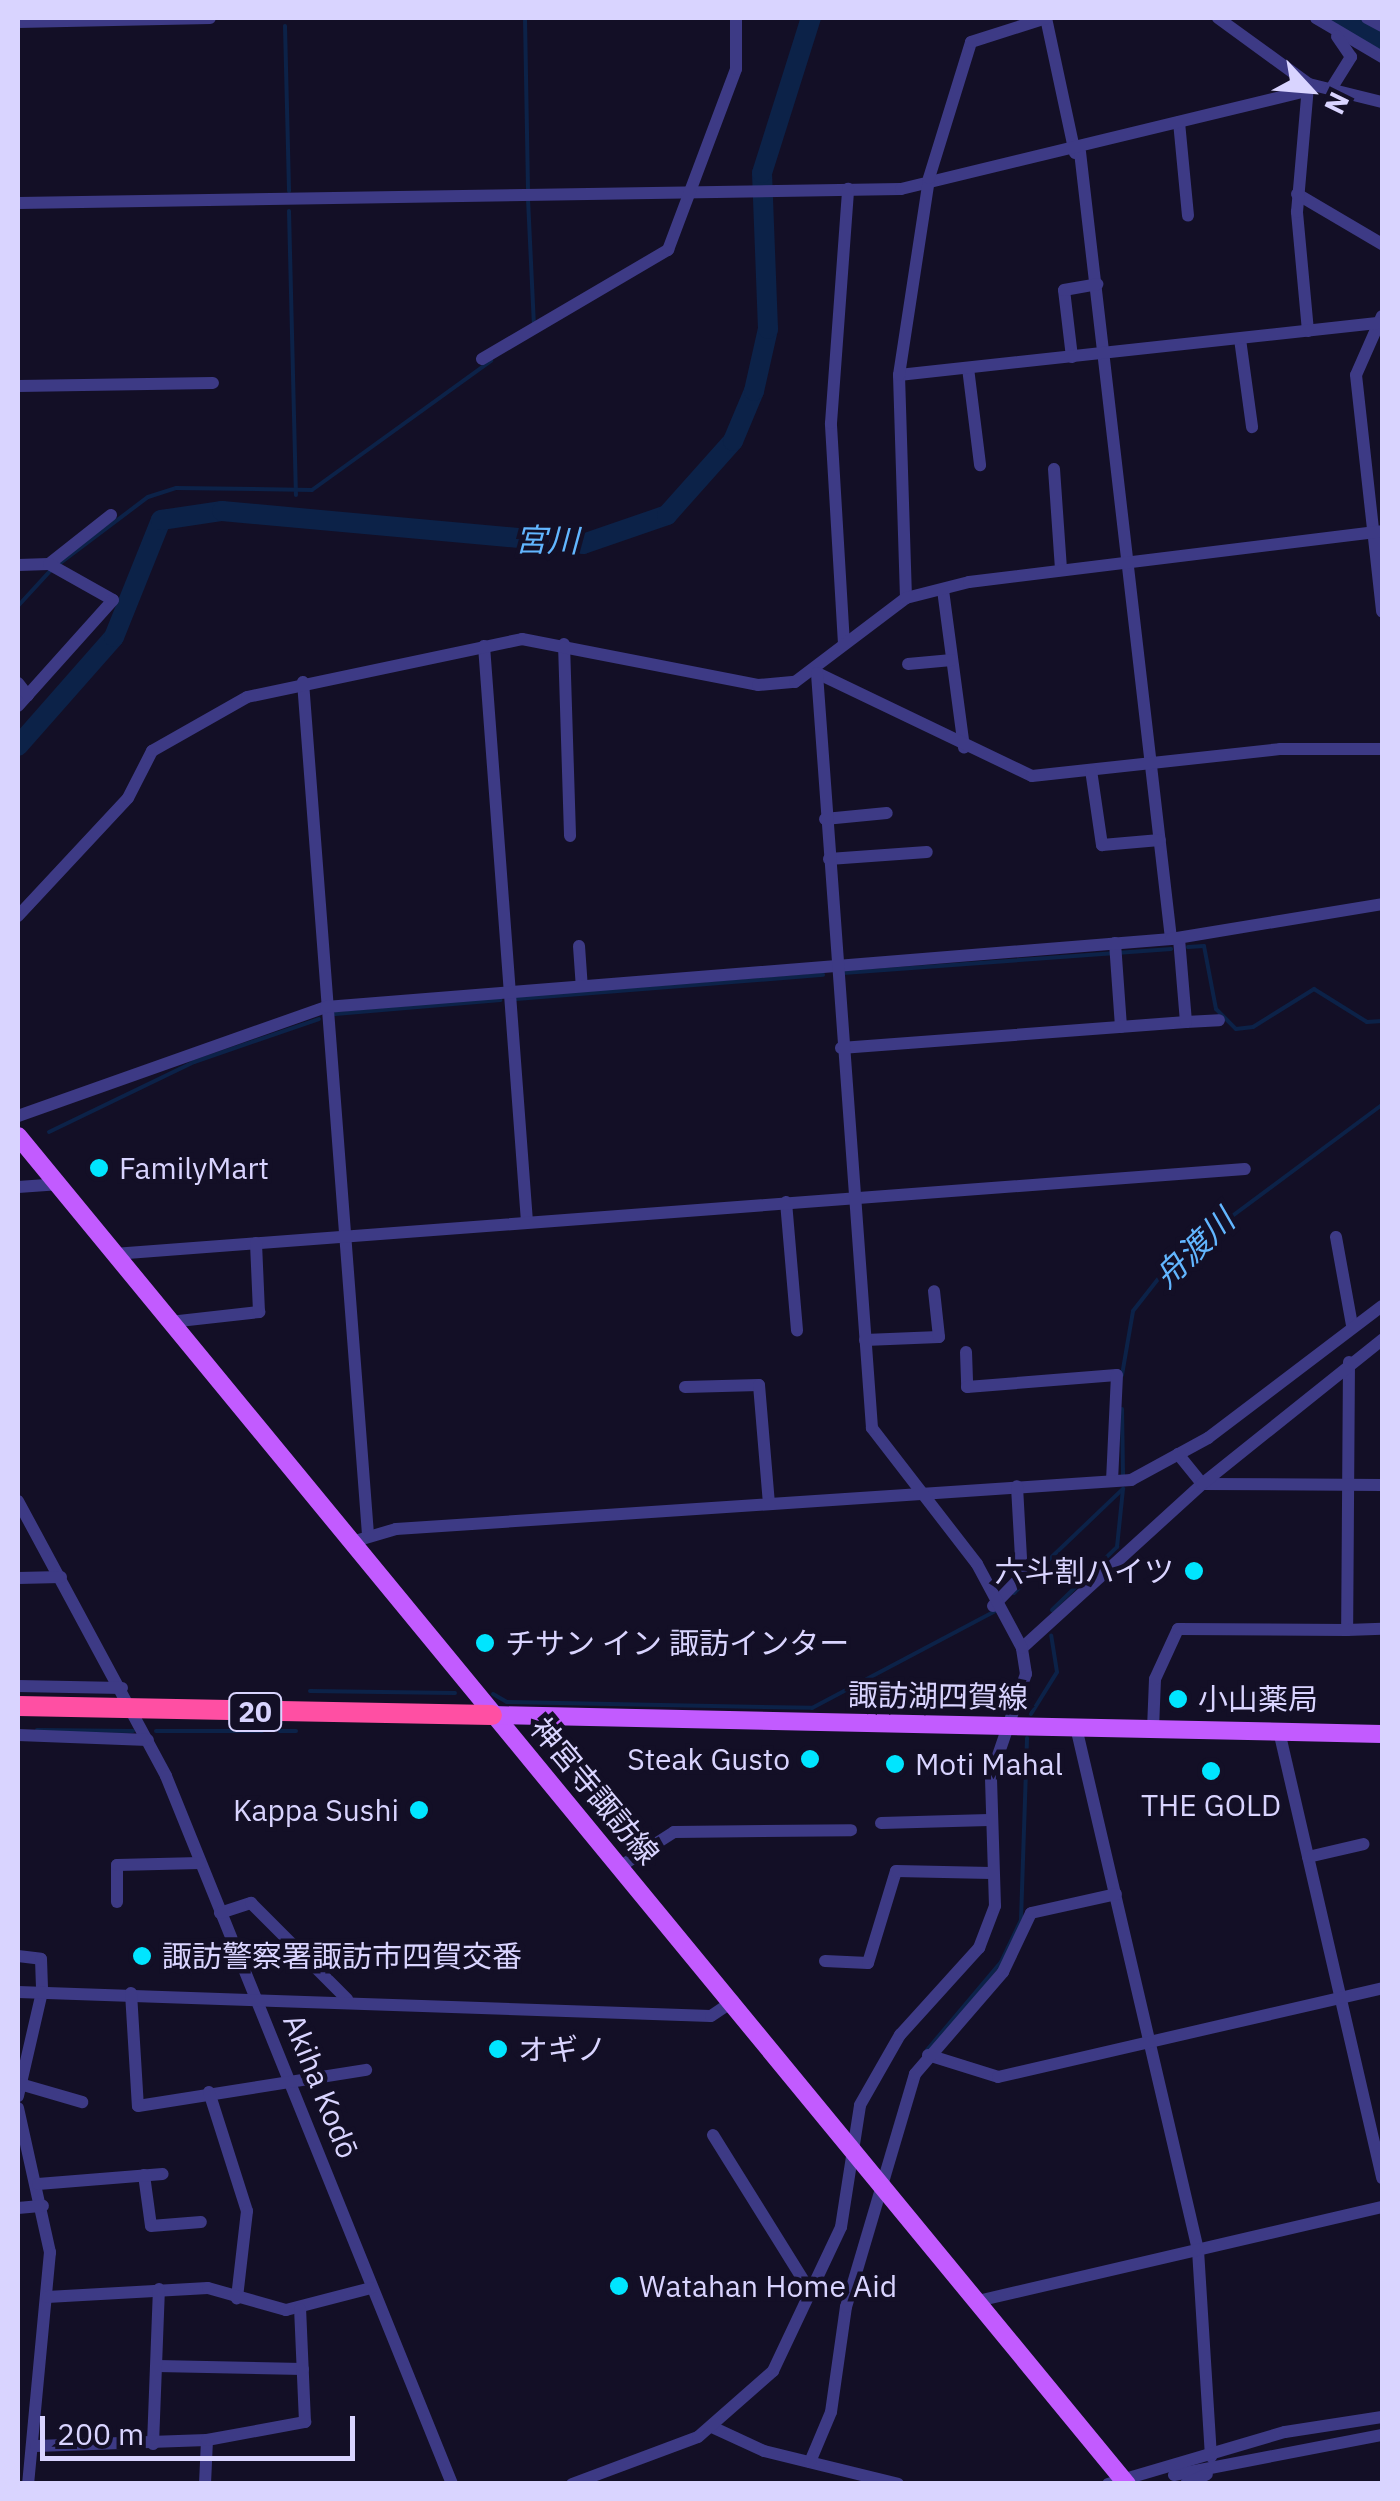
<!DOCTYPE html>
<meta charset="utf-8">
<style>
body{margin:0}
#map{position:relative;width:1400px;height:2501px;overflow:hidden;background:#130f26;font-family:"IBM Plex Sans","Noto Sans JP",sans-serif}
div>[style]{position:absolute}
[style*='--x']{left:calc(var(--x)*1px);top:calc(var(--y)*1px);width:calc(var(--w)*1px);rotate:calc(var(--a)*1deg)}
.stream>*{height:4px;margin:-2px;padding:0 2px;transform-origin:2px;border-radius:2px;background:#0c2248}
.river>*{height:20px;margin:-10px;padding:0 10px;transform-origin:10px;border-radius:10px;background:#0c2248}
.minor>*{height:12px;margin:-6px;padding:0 6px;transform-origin:6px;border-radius:6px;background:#3d3a85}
.major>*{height:18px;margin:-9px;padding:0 9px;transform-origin:9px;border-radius:9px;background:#c25bff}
.highway>*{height:20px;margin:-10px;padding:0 10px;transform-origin:10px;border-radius:10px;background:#ff4fa3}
.dots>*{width:28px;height:28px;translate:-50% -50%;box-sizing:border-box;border:5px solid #130f26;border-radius:50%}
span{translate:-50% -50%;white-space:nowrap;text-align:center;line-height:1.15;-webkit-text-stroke:9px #130f26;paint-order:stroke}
.shield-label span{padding:2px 8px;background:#130f26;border:2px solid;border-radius:8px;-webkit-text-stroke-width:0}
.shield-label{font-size:28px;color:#d9d4ff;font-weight:700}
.poi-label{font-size:30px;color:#d9d4ff}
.left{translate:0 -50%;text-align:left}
.right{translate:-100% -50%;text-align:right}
.street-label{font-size:30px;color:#d9d4ff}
.water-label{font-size:32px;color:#62b6ff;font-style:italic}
.frame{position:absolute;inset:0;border:20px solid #d9d4ff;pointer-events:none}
.north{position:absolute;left:1260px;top:40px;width:100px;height:100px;-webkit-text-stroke:8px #130f26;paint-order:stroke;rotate:116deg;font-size:28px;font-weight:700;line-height:40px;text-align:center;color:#d9d4ff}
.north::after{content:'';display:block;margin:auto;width:35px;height:45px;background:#d9d4ff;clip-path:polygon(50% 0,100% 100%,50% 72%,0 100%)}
.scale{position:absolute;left:40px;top:2416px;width:315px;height:45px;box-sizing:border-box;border:5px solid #d9d4ff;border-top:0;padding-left:12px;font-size:30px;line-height:35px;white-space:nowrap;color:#d9d4ff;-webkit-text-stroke:8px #130f26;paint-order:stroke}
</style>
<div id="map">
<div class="stream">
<div style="--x:525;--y:18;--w:171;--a:89"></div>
<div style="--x:285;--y:26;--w:165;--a:88.6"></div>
<div style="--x:528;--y:199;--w:125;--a:87.3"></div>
<div style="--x:289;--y:211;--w:284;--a:88.6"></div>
<div style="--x:59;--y:564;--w:111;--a:-37"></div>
<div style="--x:148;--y:497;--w:29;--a:-18"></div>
<div style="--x:176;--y:488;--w:136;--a:0.8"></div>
<div style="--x:312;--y:490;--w:221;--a:-35.8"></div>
<div style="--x:18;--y:606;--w:49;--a:-47.5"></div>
<div style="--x:1188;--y:947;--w:16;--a:-4"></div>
<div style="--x:1204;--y:946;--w:64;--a:79.2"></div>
<div style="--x:1216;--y:1009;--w:28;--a:45"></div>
<div style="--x:1236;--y:1029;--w:17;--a:-7"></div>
<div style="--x:1253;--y:1027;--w:72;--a:-31.9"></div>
<div style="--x:1314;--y:989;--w:62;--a:31.9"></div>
<div style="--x:1367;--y:1022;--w:15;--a:-4"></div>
<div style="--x:843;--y:973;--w:329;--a:-4.2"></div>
<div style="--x:516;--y:999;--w:308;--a:-4.5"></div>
<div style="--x:335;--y:1014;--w:166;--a:-4.8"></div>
<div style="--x:49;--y:1132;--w:161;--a:-25.8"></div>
<div style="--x:194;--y:1062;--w:132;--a:-19"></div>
<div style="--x:1122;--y:1375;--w:65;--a:-80.2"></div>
<div style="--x:1133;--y:1311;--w:65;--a:-51.9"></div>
<div style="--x:1173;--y:1260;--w:260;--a:-36.6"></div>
<div style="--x:1122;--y:1409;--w:66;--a:89.1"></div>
<div style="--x:1014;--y:1593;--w:151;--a:-43.7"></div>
<div style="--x:1052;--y:1610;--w:91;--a:-44.1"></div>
<div style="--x:1117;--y:1547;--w:58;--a:-84.1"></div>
<div style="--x:310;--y:1691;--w:145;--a:0.8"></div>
<div style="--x:493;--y:1694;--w:16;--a:30"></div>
<div style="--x:507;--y:1702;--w:305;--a:1.1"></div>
<div style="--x:812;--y:1708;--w:209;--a:-27.9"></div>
<div style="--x:1031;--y:1714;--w:49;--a:-58.2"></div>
<div style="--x:1057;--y:1672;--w:37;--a:-99"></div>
<div style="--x:37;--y:1730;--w:96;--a:0.6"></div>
<div style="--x:156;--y:1731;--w:106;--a:0"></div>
<div style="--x:280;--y:1731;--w:16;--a:0"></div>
<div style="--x:927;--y:2050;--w:115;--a:-49.9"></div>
<div style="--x:1001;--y:1962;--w:47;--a:-64.5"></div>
<div style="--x:1021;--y:1920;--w:182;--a:-88.1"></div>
</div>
<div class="river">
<div style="--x:1341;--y:18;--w:48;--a:31.4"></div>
<div style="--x:18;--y:746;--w:145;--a:-48.6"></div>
<div style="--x:114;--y:637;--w:126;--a:-68.1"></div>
<div style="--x:161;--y:520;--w:62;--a:-8.4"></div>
<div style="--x:222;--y:511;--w:363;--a:5.2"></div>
<div style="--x:583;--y:544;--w:89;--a:-19"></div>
<div style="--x:667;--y:515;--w:99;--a:-48.3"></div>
<div style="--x:733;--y:441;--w:54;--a:-67.2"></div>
<div style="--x:754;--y:391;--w:64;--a:-77.3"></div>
<div style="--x:768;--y:329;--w:156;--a:-92.2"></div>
<div style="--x:762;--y:173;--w:163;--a:-72.5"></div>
</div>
<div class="minor">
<div style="--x:1046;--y:18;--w:138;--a:77.9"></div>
<div style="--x:1218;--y:18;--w:112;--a:36"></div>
<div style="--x:1309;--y:84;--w:75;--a:13.9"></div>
<div style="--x:1316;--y:18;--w:77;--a:30.6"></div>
<div style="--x:1367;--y:18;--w:17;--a:28"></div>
<div style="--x:18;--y:22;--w:192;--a:-1.2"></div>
<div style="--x:1331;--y:89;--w:38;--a:-58"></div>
<div style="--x:1351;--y:57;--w:25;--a:-124"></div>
<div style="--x:1179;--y:122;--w:94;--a:84.5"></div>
<div style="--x:1080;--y:152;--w:792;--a:83.4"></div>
<div style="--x:1297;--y:194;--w:99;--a:30.5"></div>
<div style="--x:18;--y:203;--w:883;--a:-0.91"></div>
<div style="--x:901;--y:189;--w:416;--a:-13.6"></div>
<div style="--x:1382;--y:316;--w:64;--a:113.8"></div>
<div style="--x:1356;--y:375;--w:238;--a:83.7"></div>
<div style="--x:1308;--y:331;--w:120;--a:-95.3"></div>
<div style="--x:1297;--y:212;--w:126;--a:-85"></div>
<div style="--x:1240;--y:339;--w:89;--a:82.2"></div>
<div style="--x:1072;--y:357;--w:67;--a:-96.8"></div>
<div style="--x:1064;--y:290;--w:34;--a:-10"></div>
<div style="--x:482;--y:359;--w:216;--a:-30.4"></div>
<div style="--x:668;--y:250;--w:193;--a:-69.4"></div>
<div style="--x:736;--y:69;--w:51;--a:-90"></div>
<div style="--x:968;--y:368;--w:98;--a:82.9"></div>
<div style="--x:899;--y:375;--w:481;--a:-6.2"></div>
<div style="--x:18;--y:386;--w:195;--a:-0.9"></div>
<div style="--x:1054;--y:469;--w:100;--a:86"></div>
<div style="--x:49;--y:564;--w:79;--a:-38.3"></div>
<div style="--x:18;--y:565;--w:31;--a:-2"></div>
<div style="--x:49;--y:564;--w:73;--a:29.4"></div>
<div style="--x:113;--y:600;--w:142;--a:131.9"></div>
<div style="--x:943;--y:590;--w:159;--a:82.4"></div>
<div style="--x:906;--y:598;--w:223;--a:-91.8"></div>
<div style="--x:899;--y:375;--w:199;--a:-81.3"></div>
<div style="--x:929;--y:178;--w:142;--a:-72.8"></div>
<div style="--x:971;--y:42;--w:79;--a:-17.7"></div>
<div style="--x:564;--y:644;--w:192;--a:88.2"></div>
<div style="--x:844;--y:644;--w:221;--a:-93.4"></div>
<div style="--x:831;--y:423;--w:235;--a:-85.8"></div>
<div style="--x:484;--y:646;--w:578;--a:85.73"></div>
<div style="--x:908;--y:664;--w:44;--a:-5.2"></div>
<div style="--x:817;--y:673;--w:238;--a:25.6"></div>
<div style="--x:1032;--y:776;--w:249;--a:-6.2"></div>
<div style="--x:1280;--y:749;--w:102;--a:0"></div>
<div style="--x:303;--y:682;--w:854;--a:85.64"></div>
<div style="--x:18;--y:683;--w:16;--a:52"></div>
<div style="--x:1091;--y:770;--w:76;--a:81.7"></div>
<div style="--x:1102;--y:845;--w:58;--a:-4.9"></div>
<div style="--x:825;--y:819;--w:62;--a:-5.5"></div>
<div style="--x:829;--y:859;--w:98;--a:-4.1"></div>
<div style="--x:18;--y:916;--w:161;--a:-47"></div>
<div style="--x:128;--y:798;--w:53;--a:-62.9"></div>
<div style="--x:152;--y:751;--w:109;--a:-29.6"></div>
<div style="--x:247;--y:697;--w:281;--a:-11.9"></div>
<div style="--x:522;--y:639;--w:240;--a:11"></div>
<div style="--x:758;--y:685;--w:37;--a:-5"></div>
<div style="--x:795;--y:682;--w:139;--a:-37.1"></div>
<div style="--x:906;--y:598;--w:65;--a:-14.3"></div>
<div style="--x:969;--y:582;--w:416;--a:-7"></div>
<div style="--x:1115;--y:943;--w:84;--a:85.9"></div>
<div style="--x:579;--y:946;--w:39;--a:86"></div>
<div style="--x:1186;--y:1022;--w:33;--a:-3"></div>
<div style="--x:841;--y:1048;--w:346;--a:-4.3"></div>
<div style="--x:1186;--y:1022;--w:84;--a:-94.8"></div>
<div style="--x:18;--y:1116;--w:327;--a:-19.5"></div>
<div style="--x:326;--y:1007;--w:848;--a:-4.6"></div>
<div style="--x:1171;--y:939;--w:214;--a:-9.4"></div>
<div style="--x:18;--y:1187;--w:39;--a:-4"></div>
<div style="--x:786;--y:1202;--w:129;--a:85.1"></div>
<div style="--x:1336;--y:1237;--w:89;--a:79.7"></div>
<div style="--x:114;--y:1254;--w:1134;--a:-4.3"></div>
<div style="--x:170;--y:1322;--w:90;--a:-6.4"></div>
<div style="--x:259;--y:1312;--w:69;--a:-92.5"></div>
<div style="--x:865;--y:1340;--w:74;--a:-2.3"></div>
<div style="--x:939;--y:1337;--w:46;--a:-96.2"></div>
<div style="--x:966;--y:1352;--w:35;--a:88"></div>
<div style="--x:967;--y:1387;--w:150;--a:-4.6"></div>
<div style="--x:1117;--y:1375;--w:106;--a:92.7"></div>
<div style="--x:1349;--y:1362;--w:268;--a:90.4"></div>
<div style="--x:1347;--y:1630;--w:35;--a:-2"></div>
<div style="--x:685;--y:1387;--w:74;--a:-1.5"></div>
<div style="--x:759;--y:1385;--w:119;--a:85.2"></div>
<div style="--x:1178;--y:1454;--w:38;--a:51"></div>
<div style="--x:1202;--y:1484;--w:180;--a:0.3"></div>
<div style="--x:18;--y:1501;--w:312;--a:61.7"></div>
<div style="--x:166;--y:1776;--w:764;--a:68"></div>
<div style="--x:352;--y:1542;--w:46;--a:-16.5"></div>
<div style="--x:396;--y:1529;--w:737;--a:-3.81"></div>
<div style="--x:1131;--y:1480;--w:88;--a:-28.6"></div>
<div style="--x:1208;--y:1438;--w:218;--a:-37.2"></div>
<div style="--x:18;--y:1578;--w:43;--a:-1.3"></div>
<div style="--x:993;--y:1606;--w:42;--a:-46"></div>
<div style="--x:1022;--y:1576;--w:90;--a:-93.2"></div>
<div style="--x:1022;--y:1648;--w:244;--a:-42.3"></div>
<div style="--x:1202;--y:1484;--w:231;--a:-38.7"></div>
<div style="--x:18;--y:1686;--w:104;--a:1.1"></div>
<div style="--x:1076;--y:1727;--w:537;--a:76.87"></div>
<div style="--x:1198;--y:2250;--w:207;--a:86.4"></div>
<div style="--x:1153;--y:1729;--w:50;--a:-87.7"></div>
<div style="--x:1155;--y:1679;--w:55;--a:-65.3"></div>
<div style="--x:1178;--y:1629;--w:169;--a:0.3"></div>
<div style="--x:1279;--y:1731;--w:459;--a:77"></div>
<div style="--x:18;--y:1735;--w:130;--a:2.2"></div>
<div style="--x:881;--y:1823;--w:108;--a:-1.6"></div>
<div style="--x:1308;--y:1857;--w:57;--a:-13.1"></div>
<div style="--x:621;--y:1866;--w:63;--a:-32.7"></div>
<div style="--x:674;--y:1832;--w:177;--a:-0.6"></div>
<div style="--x:117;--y:1902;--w:37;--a:-90"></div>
<div style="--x:117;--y:1865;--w:83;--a:-1.4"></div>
<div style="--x:220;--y:1913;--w:33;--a:-18"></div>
<div style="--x:251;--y:1903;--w:136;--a:45"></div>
<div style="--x:18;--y:1956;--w:23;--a:7"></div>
<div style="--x:41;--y:1959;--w:33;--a:88"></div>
<div style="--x:42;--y:1992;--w:107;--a:103"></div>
<div style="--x:825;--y:1961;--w:43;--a:2.7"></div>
<div style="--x:868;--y:1963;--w:96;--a:-73.1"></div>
<div style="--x:896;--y:1871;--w:95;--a:1.2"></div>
<div style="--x:18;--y:1992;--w:693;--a:1.98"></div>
<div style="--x:711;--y:2016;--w:27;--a:-34"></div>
<div style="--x:131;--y:1993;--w:113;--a:86.5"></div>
<div style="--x:138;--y:2106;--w:231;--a:-9"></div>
<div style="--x:928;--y:2055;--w:73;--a:17.4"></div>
<div style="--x:998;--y:2077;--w:394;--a:-13"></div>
<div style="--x:20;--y:2084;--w:65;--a:16.2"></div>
<div style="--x:209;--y:2092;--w:125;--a:72.3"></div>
<div style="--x:247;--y:2211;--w:88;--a:96.6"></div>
<div style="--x:18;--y:2108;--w:148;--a:77.5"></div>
<div style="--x:50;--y:2252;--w:233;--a:95.4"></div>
<div style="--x:713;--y:2135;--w:181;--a:58.1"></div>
<div style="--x:144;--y:2175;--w:51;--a:82.2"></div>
<div style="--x:151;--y:2226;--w:50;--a:-4.6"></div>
<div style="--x:38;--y:2184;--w:125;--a:-4.6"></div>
<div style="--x:18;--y:2208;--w:25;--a:-5"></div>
<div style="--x:47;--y:2297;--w:161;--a:-3.2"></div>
<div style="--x:208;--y:2288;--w:81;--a:15.8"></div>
<div style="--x:286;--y:2310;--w:88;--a:-14.5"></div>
<div style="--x:982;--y:2300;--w:411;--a:-13.1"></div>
<div style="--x:157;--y:2366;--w:146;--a:1.2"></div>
<div style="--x:712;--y:2427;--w:57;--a:24.8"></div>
<div style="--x:764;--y:2451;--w:138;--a:13.8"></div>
<div style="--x:153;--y:2444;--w:155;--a:-87.8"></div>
<div style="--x:36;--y:2446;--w:171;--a:-2"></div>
<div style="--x:810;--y:2462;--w:54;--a:-67.2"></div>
<div style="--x:831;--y:2412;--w:106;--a:-81.9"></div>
<div style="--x:846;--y:2307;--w:243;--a:-73.5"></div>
<div style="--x:915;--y:2074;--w:135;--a:-49.2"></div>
<div style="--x:1003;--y:1972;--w:65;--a:-64.6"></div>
<div style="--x:1031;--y:1913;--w:87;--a:-12.6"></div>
<div style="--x:1174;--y:2475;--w:212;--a:-10.9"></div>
<div style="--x:205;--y:2484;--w:44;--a:-87.4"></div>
<div style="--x:207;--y:2440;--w:100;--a:-10.4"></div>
<div style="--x:305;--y:2422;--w:113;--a:-92.5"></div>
<div style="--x:572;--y:2484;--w:134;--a:-20.5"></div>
<div style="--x:698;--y:2437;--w:100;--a:-41.3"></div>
<div style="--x:773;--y:2371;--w:159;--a:-64.7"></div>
<div style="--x:841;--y:2227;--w:123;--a:-81.1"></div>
<div style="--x:860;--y:2105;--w:81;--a:-60.3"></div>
<div style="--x:900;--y:2035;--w:118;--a:-47.8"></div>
<div style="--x:979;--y:1948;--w:45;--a:-69.1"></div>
<div style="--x:995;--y:1906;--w:130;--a:-91.8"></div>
<div style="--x:991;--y:1776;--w:108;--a:-71.1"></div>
<div style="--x:1026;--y:1674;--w:26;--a:-99"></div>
<div style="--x:1022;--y:1648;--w:95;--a:-118.2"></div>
<div style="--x:977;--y:1564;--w:172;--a:-127.7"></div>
<div style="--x:872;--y:1428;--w:757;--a:-94.17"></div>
<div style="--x:1108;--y:2484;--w:184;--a:-16.4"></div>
<div style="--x:1285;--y:2432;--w:98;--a:-8.8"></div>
<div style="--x:1186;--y:2484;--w:23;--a:-25"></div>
</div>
<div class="major">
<div style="--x:18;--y:1136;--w:1746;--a:50.56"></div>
<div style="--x:492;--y:1715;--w:890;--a:1.22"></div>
</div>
<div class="highway">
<div style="--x:18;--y:1706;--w:474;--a:1.1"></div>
</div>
<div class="dots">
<div style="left:99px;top:1168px;background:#00e5ff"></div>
<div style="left:1194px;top:1571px;background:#00e5ff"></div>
<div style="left:485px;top:1643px;background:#00e5ff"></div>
<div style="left:1178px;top:1699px;background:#00e5ff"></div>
<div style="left:810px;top:1759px;background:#00e5ff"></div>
<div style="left:895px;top:1764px;background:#00e5ff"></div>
<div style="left:1211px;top:1771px;background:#00e5ff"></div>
<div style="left:419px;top:1810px;background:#00e5ff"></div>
<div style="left:142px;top:1956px;background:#00e5ff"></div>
<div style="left:498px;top:2049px;background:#00e5ff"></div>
<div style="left:619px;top:2286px;background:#00e5ff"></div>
</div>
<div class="shield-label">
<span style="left:255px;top:1712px">20</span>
</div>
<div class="poi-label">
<span class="left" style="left:119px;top:1168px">FamilyMart</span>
<span class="right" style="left:1174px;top:1571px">六斗割ハイツ</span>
<span class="left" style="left:505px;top:1643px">チサン イン 諏訪インター</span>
<span class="left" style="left:1198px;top:1699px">小山薬局</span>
<span class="right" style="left:790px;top:1759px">Steak Gusto</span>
<span class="left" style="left:915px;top:1764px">Moti Mahal</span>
<span style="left:1211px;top:1805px">THE GOLD</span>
<span class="right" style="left:399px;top:1810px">Kappa Sushi</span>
<span class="left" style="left:162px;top:1956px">諏訪警察署諏訪市四賀交番</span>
<span class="left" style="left:518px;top:2049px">オギノ</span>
<span class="left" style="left:639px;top:2286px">Watahan Home Aid</span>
</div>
<div class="street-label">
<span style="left:938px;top:1696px;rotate:1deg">諏訪湖四賀線</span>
<span style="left:595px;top:1791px;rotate:50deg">神宮寺諏訪線</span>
<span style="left:321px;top:2086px;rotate:68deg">Akiha Kodō</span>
</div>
<div class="water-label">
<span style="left:547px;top:540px;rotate:1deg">宮川</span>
<span style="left:1194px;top:1248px;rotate:-44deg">舟渡川</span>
</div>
<div class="frame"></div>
<div class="north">N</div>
<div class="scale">200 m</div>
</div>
